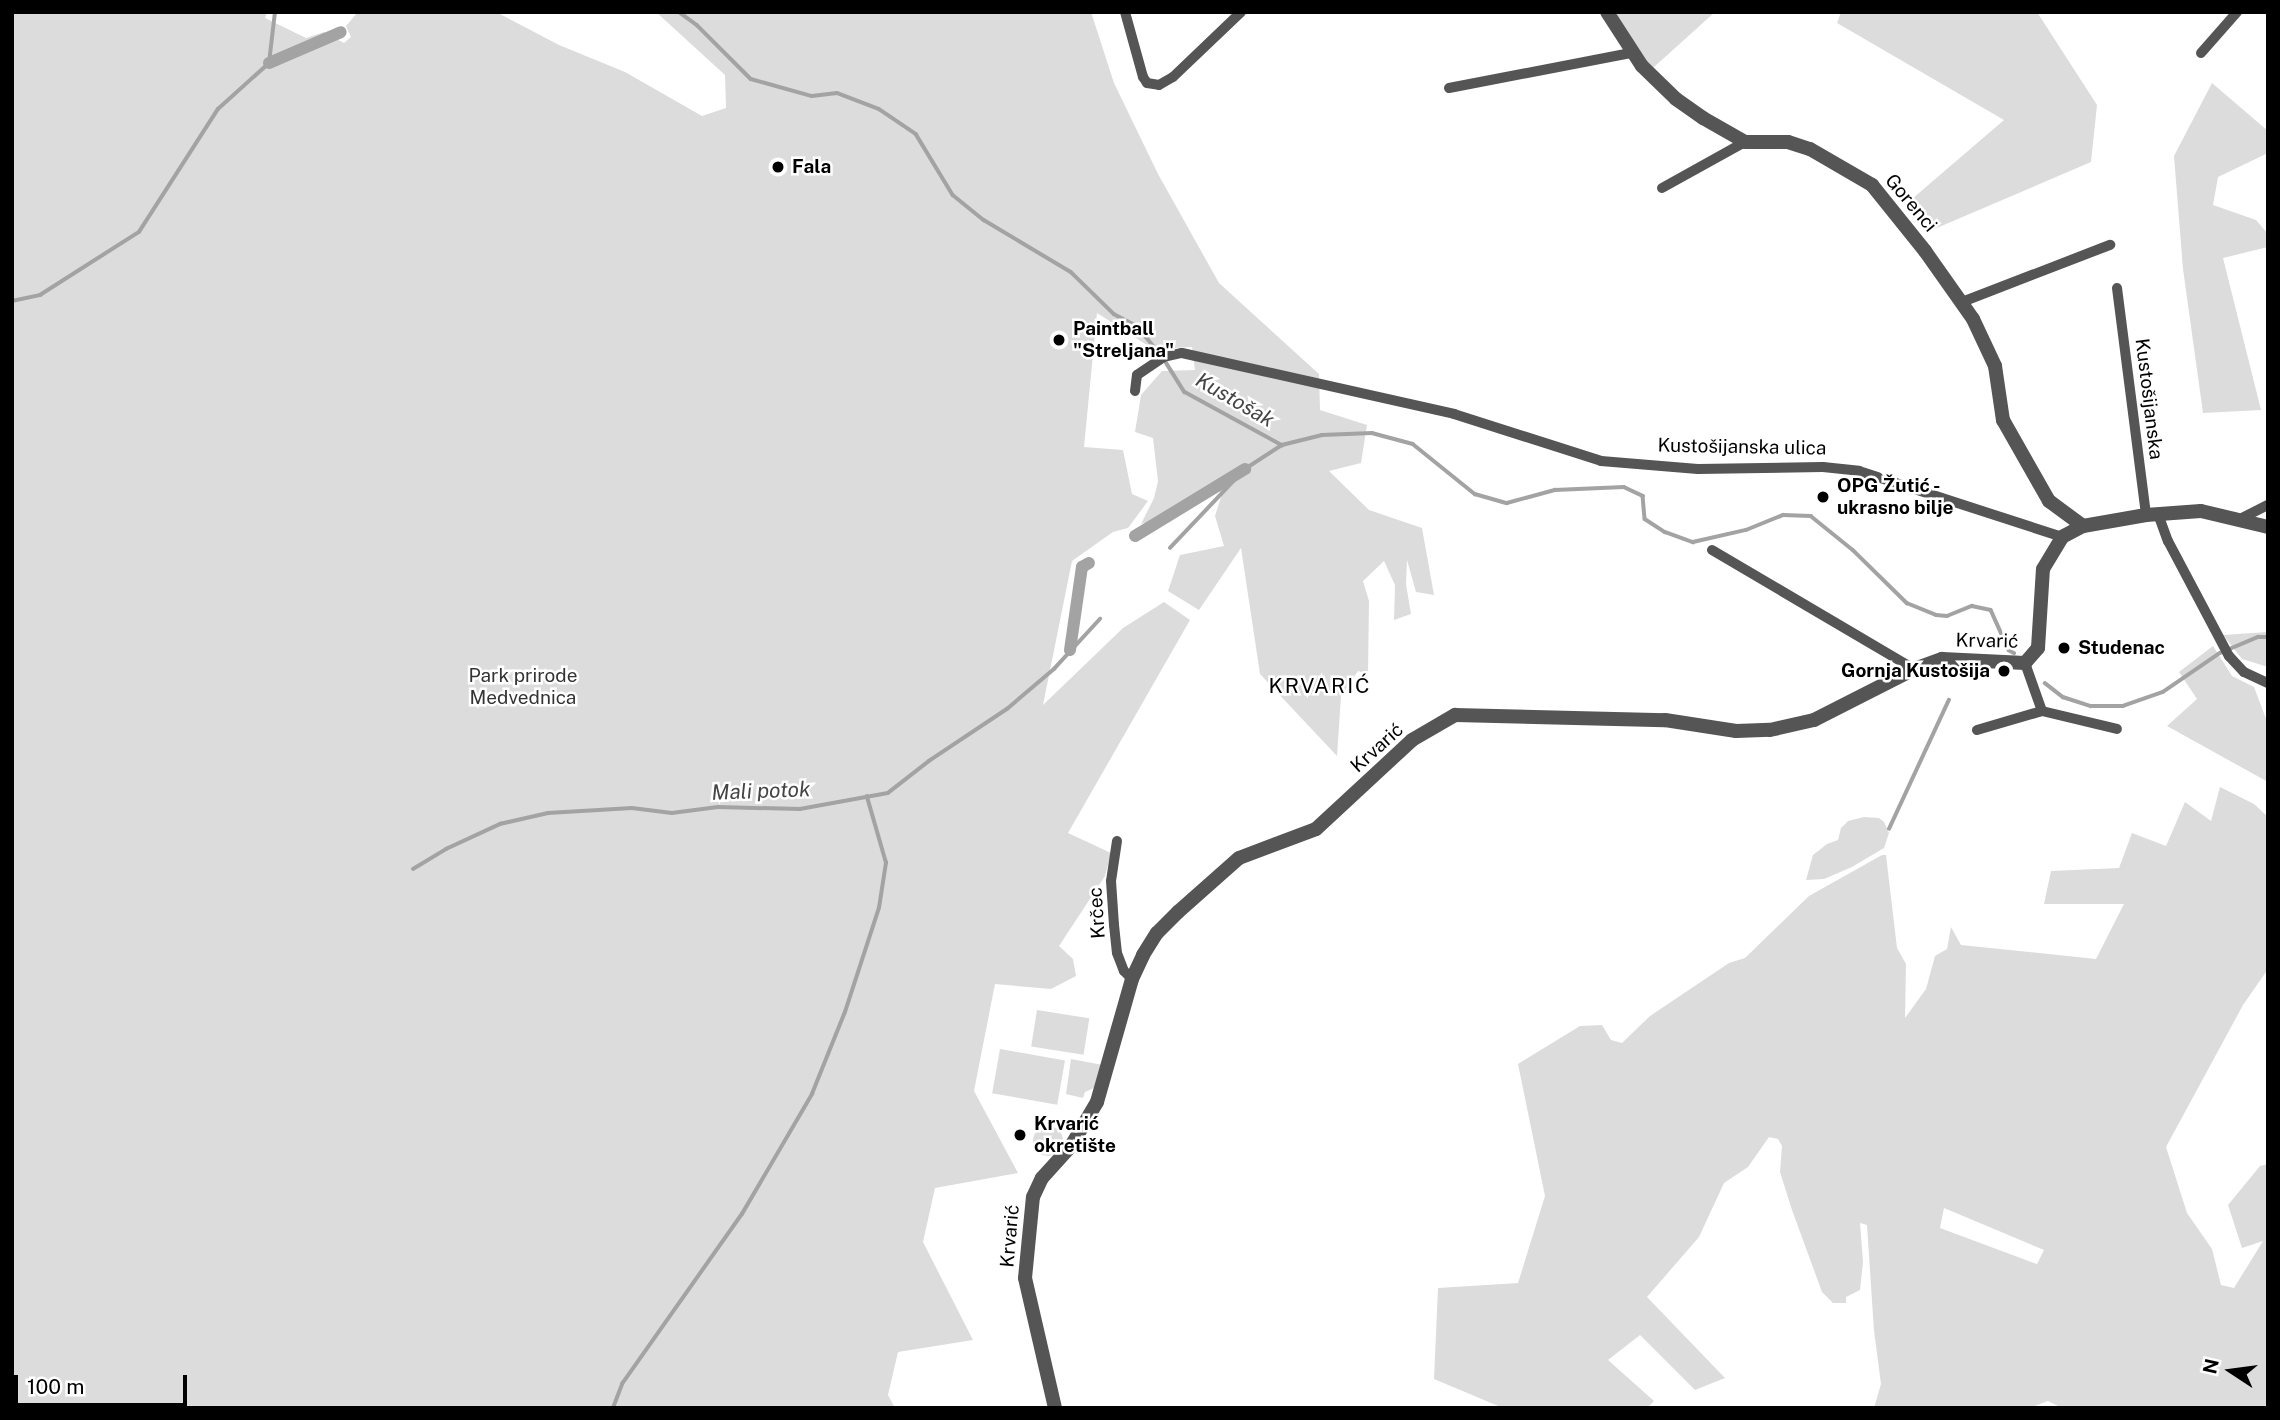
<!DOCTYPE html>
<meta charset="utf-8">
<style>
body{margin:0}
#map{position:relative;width:2280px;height:1420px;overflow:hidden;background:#fff;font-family:"Public Sans",sans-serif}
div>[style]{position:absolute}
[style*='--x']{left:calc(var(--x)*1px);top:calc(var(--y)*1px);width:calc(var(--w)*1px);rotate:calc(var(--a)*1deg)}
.green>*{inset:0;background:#dcdcdc;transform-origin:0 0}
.round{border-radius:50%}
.stream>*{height:3.5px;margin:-1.75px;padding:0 1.75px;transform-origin:1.75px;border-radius:1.75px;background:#a3a3a3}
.canal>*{height:12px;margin:-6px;padding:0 6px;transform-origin:6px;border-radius:6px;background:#a3a3a3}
.minor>*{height:10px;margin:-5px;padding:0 5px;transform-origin:5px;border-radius:5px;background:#555}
.tertiary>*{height:14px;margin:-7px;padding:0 7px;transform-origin:7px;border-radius:7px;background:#555}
.dots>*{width:19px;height:19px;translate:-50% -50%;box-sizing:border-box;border:4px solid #fff;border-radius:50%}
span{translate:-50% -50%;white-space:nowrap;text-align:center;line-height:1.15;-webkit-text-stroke:5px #fff;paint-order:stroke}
.poi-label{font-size:19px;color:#000;font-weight:700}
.left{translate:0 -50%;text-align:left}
.right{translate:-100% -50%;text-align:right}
.street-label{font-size:19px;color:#000}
.park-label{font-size:19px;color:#333}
.water-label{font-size:21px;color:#444;font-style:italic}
.neighbourhood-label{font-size:21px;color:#000;letter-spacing:2px}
.frame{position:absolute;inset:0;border:14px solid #000;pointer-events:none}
.north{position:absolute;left:2196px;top:1336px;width:70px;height:70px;-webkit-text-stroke:5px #fff;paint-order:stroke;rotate:283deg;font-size:19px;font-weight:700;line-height:28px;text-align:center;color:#000}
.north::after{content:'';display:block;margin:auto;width:24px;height:32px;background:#000;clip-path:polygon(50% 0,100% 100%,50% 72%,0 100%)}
.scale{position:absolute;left:14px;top:1375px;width:173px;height:32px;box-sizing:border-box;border:4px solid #000;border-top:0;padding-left:9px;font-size:21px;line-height:24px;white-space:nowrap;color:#000;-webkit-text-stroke:5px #fff;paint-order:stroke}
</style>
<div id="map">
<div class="green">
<div style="clip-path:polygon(12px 12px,267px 12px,265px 18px,306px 38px,324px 32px,344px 43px,351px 37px,346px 26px,358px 12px,496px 12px,559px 45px,625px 72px,702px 116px,726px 108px,725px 75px,656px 12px,1091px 12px,1114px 83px,1158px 174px,1219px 283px,1319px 374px,1320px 410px,1367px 425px,1361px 463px,1329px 471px,1369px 510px,1422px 528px,1434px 595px,1416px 592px,1407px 560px,1406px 584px,1411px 614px,1394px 620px,1395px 585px,1384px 561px,1363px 581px,1369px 601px,1368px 674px,1358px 671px,1341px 696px,1337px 756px,1260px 674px,1241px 548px,1199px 610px,1168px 591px,1180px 555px,1224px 546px,1215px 516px,1222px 494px,1211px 483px,1152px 521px,1141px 524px,1154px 498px,1158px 481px,1153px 438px,1135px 432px,1141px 395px,1162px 371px,1195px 370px,1192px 347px,1153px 349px,1097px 313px,1084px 447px,1123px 450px,1132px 494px,1148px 501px,1128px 528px,1113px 532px,1072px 561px,1043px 705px,1123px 628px,1164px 602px,1190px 620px,1068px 833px,1111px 853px,1105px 876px,1059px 946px,1073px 959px,1076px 976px,1051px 989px,995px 984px,974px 1091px,1018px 1173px,935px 1188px,923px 1242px,973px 1340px,898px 1352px,888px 1395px,895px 1408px,12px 1408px)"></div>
<div style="clip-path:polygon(1614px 12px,1715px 12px,1654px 67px,1648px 67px)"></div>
<div style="clip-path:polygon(1841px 12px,2037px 12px,2097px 105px,2091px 162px,1925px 233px,1905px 205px,2004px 120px,1837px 23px)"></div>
<div style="clip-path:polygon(2212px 83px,2268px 131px,2268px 153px,2218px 177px,2213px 205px,2256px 220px,2268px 234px,2268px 247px,2223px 258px,2261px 410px,2203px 413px,2183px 269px,2174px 156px)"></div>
<div style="clip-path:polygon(2268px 632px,2268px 667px,2242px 659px,2223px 635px)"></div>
<div style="clip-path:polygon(2213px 646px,2232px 676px,2254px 687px,2268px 724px,2268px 782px,2167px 726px,2197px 699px,2179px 672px)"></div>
<div style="clip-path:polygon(evenodd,2220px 787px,2254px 804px,2268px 817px,2268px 969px,2243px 1005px,2166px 1147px,2187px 1213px,2212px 1249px,2221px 1285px,2234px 1288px,2263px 1241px,2242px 1248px,2228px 1205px,2260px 1166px,2268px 1164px,2268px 1408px,2062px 1408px,2048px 1401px,2029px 1408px,1874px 1408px,1881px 1384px,1874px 1331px,1867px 1225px,1860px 1223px,1863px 1262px,1860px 1290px,1846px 1297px,1846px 1303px,1833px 1303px,1822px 1292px,1792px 1210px,1780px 1172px,1782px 1146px,1778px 1139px,1769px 1137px,1748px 1167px,1724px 1183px,1699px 1237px,1647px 1297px,1725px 1378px,1695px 1390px,1640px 1335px,1608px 1360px,1654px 1401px,1647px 1408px,1503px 1408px,1434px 1379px,1438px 1288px,1518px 1283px,1545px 1196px,1518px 1064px,1580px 1026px,1602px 1025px,1611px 1040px,1622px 1043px,1650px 1016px,1729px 963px,1745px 958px,1809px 896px,1882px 855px,1886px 855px,1897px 948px,1906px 964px,1905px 1018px,1926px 989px,1935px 956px,1947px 949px,1951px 927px,1961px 945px,2096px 959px,2124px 904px,2044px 904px,2051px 871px,2119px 868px,2132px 833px,2166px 846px,2185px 802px,2211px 821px,2220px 787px,1944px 1208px,2044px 1250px,2037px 1264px,1940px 1228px,1944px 1208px)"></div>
<div style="clip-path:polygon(1864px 817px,1879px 818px,1884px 822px,1889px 833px,1884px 848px,1852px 867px,1824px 879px,1806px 880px,1813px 855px,1827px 844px,1838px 840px,1841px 828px,1848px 821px)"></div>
<div style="left:1037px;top:1010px;width:53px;height:37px;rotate:9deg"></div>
<div style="left:1000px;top:1049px;width:66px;height:45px;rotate:10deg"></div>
<div style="clip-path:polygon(1071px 1059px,1103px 1065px,1094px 1088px,1085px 1092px,1083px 1098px,1066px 1094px)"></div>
<div class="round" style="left:1033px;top:1126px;width:30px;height:30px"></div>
</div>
<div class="stream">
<div style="--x:679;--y:12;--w:22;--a:36"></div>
<div style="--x:697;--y:25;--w:76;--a:45"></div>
<div style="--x:751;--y:79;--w:63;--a:15.6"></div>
<div style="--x:812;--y:96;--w:25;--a:-7"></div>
<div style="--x:837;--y:93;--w:45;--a:20.9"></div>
<div style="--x:879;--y:109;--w:45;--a:34"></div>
<div style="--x:916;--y:134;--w:71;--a:58.8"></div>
<div style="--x:953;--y:195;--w:40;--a:39"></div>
<div style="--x:984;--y:220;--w:101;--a:30.9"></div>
<div style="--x:1071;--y:272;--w:60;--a:44.3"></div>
<div style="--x:1114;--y:314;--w:27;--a:28"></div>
<div style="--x:1138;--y:327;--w:41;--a:50.9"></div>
<div style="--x:1164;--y:359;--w:39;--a:58"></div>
<div style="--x:1185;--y:392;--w:111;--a:28.7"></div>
<div style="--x:1282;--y:445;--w:41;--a:-14"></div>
<div style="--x:1322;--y:435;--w:50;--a:-2.3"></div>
<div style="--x:1372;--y:433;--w:42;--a:15"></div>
<div style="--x:1413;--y:444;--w:80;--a:38.9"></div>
<div style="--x:1475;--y:494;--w:33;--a:16"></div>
<div style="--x:1507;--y:503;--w:50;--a:-15.2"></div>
<div style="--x:1555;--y:490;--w:69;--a:-2.5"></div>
<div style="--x:1624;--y:487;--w:21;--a:25"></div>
<div style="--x:1643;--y:496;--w:23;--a:85"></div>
<div style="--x:1645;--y:519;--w:24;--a:33"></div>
<div style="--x:1665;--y:532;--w:30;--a:20"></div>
<div style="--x:1693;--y:542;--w:54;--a:-12.8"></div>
<div style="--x:1746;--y:530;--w:40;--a:-22"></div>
<div style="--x:1783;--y:515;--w:28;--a:2"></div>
<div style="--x:1811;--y:516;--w:54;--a:39"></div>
<div style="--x:1853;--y:550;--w:76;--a:44.5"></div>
<div style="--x:1907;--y:603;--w:31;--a:22"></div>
<div style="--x:1936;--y:615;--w:11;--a:5"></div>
<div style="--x:1947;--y:616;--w:27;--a:-22"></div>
<div style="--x:1972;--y:606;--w:19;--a:12"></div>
<div style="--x:1991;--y:610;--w:44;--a:65.8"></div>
<div style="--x:2009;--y:650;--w:6;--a:31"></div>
<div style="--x:12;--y:301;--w:29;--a:-12"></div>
<div style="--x:40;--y:295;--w:117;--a:-32.5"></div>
<div style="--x:139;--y:232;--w:146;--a:-57.3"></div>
<div style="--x:218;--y:109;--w:69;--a:-42"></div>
<div style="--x:269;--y:63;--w:51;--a:-83.3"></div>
<div style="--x:1170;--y:548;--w:109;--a:-46.5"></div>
<div style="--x:1245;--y:469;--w:44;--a:-33"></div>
<div style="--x:2045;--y:683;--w:23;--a:38"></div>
<div style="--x:2063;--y:697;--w:29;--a:18"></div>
<div style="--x:2091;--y:706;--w:32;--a:0"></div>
<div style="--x:2123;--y:706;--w:42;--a:-19.3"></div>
<div style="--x:2163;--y:692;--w:69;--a:-34.4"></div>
<div style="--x:2220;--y:653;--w:41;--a:-22.8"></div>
<div style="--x:2258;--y:637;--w:10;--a:0"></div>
<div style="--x:1889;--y:829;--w:142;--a:-65.1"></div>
<div style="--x:413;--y:869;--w:39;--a:-31"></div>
<div style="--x:446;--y:849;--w:60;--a:-24.8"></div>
<div style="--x:500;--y:824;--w:49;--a:-12.9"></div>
<div style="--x:548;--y:813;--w:84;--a:-3.4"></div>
<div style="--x:632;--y:808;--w:40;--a:7.1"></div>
<div style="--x:672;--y:813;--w:46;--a:-7.4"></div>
<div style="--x:718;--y:807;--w:82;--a:1.4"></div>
<div style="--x:800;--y:809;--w:89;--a:-10.3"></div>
<div style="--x:888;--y:793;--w:52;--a:-38"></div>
<div style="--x:929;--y:761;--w:94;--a:-33.7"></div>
<div style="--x:1007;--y:709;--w:62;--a:-40.4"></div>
<div style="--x:1054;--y:669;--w:68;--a:-47.4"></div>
<div style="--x:613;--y:1408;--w:26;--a:-69"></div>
<div style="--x:622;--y:1384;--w:208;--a:-54.8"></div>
<div style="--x:742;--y:1214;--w:139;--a:-59.7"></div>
<div style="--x:812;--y:1094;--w:88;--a:-68.1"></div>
<div style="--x:845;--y:1012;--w:109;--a:-71.9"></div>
<div style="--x:879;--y:908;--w:46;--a:-81.2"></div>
<div style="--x:886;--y:863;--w:69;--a:-106.1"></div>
</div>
<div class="canal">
<div style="--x:269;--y:63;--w:78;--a:-23.3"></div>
<div style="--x:1135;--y:536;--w:129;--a:-31.3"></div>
<div style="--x:1070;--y:650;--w:84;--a:-81.8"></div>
<div style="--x:1082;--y:567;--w:8;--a:-30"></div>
</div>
<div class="minor">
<div style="--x:1125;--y:12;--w:67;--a:74.5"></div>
<div style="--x:1143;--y:77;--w:7;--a:56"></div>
<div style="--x:1147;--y:83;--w:12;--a:9"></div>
<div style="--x:1159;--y:85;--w:16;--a:-30"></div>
<div style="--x:1173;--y:77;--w:94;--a:-43.7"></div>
<div style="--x:2201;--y:53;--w:55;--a:-48.7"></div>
<div style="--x:1449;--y:88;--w:185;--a:-10.9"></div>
<div style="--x:1662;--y:188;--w:95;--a:-29"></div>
<div style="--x:2117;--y:288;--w:229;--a:82.7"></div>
<div style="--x:1962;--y:302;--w:159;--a:-21.1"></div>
<div style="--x:1135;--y:391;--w:16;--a:-83"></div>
<div style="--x:1137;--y:375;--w:32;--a:-34"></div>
<div style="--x:1164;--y:357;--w:18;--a:-13"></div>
<div style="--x:1182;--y:353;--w:279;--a:12.6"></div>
<div style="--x:1454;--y:414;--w:154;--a:17.7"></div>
<div style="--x:1601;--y:461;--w:97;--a:4.7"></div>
<div style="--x:1698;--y:469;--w:125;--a:-0.9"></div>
<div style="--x:1823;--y:467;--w:36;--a:6"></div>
<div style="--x:1859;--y:471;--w:213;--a:18"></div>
<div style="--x:2158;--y:514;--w:29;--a:70"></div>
<div style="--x:2168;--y:541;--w:130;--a:62.1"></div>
<div style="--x:2229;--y:656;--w:22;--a:47"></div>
<div style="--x:2244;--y:672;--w:26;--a:25"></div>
<div style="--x:2240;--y:519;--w:31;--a:-27"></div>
<div style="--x:1712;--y:550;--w:234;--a:30.5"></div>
<div style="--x:2025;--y:663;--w:51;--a:70.5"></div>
<div style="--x:1977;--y:730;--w:68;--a:-16.3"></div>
<div style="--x:2042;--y:711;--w:77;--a:13.5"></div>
<div style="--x:1117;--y:841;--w:40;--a:98.5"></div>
<div style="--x:1111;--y:881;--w:44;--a:86.1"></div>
<div style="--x:1114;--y:925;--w:28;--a:84"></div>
<div style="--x:1117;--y:953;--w:19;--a:69"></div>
<div style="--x:1124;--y:971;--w:11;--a:45"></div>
</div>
<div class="tertiary">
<div style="--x:1607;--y:12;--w:64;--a:57.1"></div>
<div style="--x:1642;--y:66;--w:47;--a:44.1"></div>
<div style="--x:1676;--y:99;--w:33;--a:35"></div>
<div style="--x:1703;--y:118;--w:48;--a:29.7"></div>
<div style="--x:1745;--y:142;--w:43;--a:0"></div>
<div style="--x:1788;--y:142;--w:23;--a:18"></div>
<div style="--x:1810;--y:149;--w:72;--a:30.1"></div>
<div style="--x:1872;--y:185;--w:85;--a:51.2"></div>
<div style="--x:1925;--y:251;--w:83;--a:54.8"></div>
<div style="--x:1973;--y:319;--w:52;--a:64.9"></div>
<div style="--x:1995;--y:366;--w:55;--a:81.6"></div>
<div style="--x:2003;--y:420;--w:93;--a:60.4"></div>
<div style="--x:2049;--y:501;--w:42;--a:36.3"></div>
<div style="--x:1055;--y:1408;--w:133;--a:-103"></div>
<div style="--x:1025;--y:1278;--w:81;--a:-84.4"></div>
<div style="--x:1033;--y:1197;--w:21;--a:-65"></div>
<div style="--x:1042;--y:1178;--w:43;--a:-47.8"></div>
<div style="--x:1071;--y:1146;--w:51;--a:-59.4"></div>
<div style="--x:1097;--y:1102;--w:128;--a:-74.1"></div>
<div style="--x:1132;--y:979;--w:26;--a:-65"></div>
<div style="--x:1143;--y:955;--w:26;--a:-58"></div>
<div style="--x:1157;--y:933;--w:30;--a:-45"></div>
<div style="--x:1178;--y:912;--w:81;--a:-41.5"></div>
<div style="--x:1239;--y:858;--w:82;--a:-20.6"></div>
<div style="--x:1316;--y:829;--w:131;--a:-42.8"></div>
<div style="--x:1412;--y:740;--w:50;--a:-30.2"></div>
<div style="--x:1455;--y:715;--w:210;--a:1.4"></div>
<div style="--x:1665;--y:720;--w:72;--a:8.8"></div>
<div style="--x:1736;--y:731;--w:34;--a:-2"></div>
<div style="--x:1770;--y:730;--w:45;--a:-12.8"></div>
<div style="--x:1814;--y:720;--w:112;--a:-27"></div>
<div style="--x:1914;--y:669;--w:30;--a:-20"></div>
<div style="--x:1942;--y:659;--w:83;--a:2.8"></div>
<div style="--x:2025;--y:663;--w:20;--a:-49"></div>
<div style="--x:2038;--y:648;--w:79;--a:-86.4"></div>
<div style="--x:2043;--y:569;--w:37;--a:-59"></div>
<div style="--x:2062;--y:537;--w:24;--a:-28"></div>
<div style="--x:2083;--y:526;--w:64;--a:-9.9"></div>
<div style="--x:2146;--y:515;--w:55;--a:-4.2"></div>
<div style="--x:2201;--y:511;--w:69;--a:13.4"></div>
</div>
<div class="dots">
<div style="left:778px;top:167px;background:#000"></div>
<div style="left:1059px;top:340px;background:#000"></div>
<div style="left:1823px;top:497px;background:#000"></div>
<div style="left:2064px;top:648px;background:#000"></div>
<div style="left:2004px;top:671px;background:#000"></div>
<div style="left:1020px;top:1135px;background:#000"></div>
</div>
<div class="poi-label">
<span class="left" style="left:792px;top:167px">Fala</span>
<span class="left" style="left:1073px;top:340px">Paintball<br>"Streljana"</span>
<span class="left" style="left:1837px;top:497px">OPG Žutić -<br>ukrasno bilje</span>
<span class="left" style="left:2078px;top:648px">Studenac</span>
<span class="right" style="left:1990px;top:671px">Gornja Kustošija</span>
<span class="left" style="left:1034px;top:1135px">Krvarić<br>okretište</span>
</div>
<div class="street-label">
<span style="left:1911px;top:203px;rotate:50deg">Gorenci</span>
<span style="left:2149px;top:399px;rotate:83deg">Kustošijanska</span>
<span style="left:1742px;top:447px;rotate:1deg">Kustošijanska ulica</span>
<span style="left:1987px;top:641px;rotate:1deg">Krvarić</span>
<span style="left:1377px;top:748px;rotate:-42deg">Krvarić</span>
<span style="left:1097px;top:913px;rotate:-94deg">Krčec</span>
<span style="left:1010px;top:1236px;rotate:-85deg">Krvarić</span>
</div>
<div class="park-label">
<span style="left:523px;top:687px">Park prirode<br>Medvednica</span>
</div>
<div class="water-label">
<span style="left:1235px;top:400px;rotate:30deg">Kustošak</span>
<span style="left:761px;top:791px;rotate:-2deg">Mali potok</span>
</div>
<div class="neighbourhood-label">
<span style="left:1320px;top:686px">KRVARIĆ</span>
</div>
<div class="frame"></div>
<div class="north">N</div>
<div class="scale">100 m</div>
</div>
